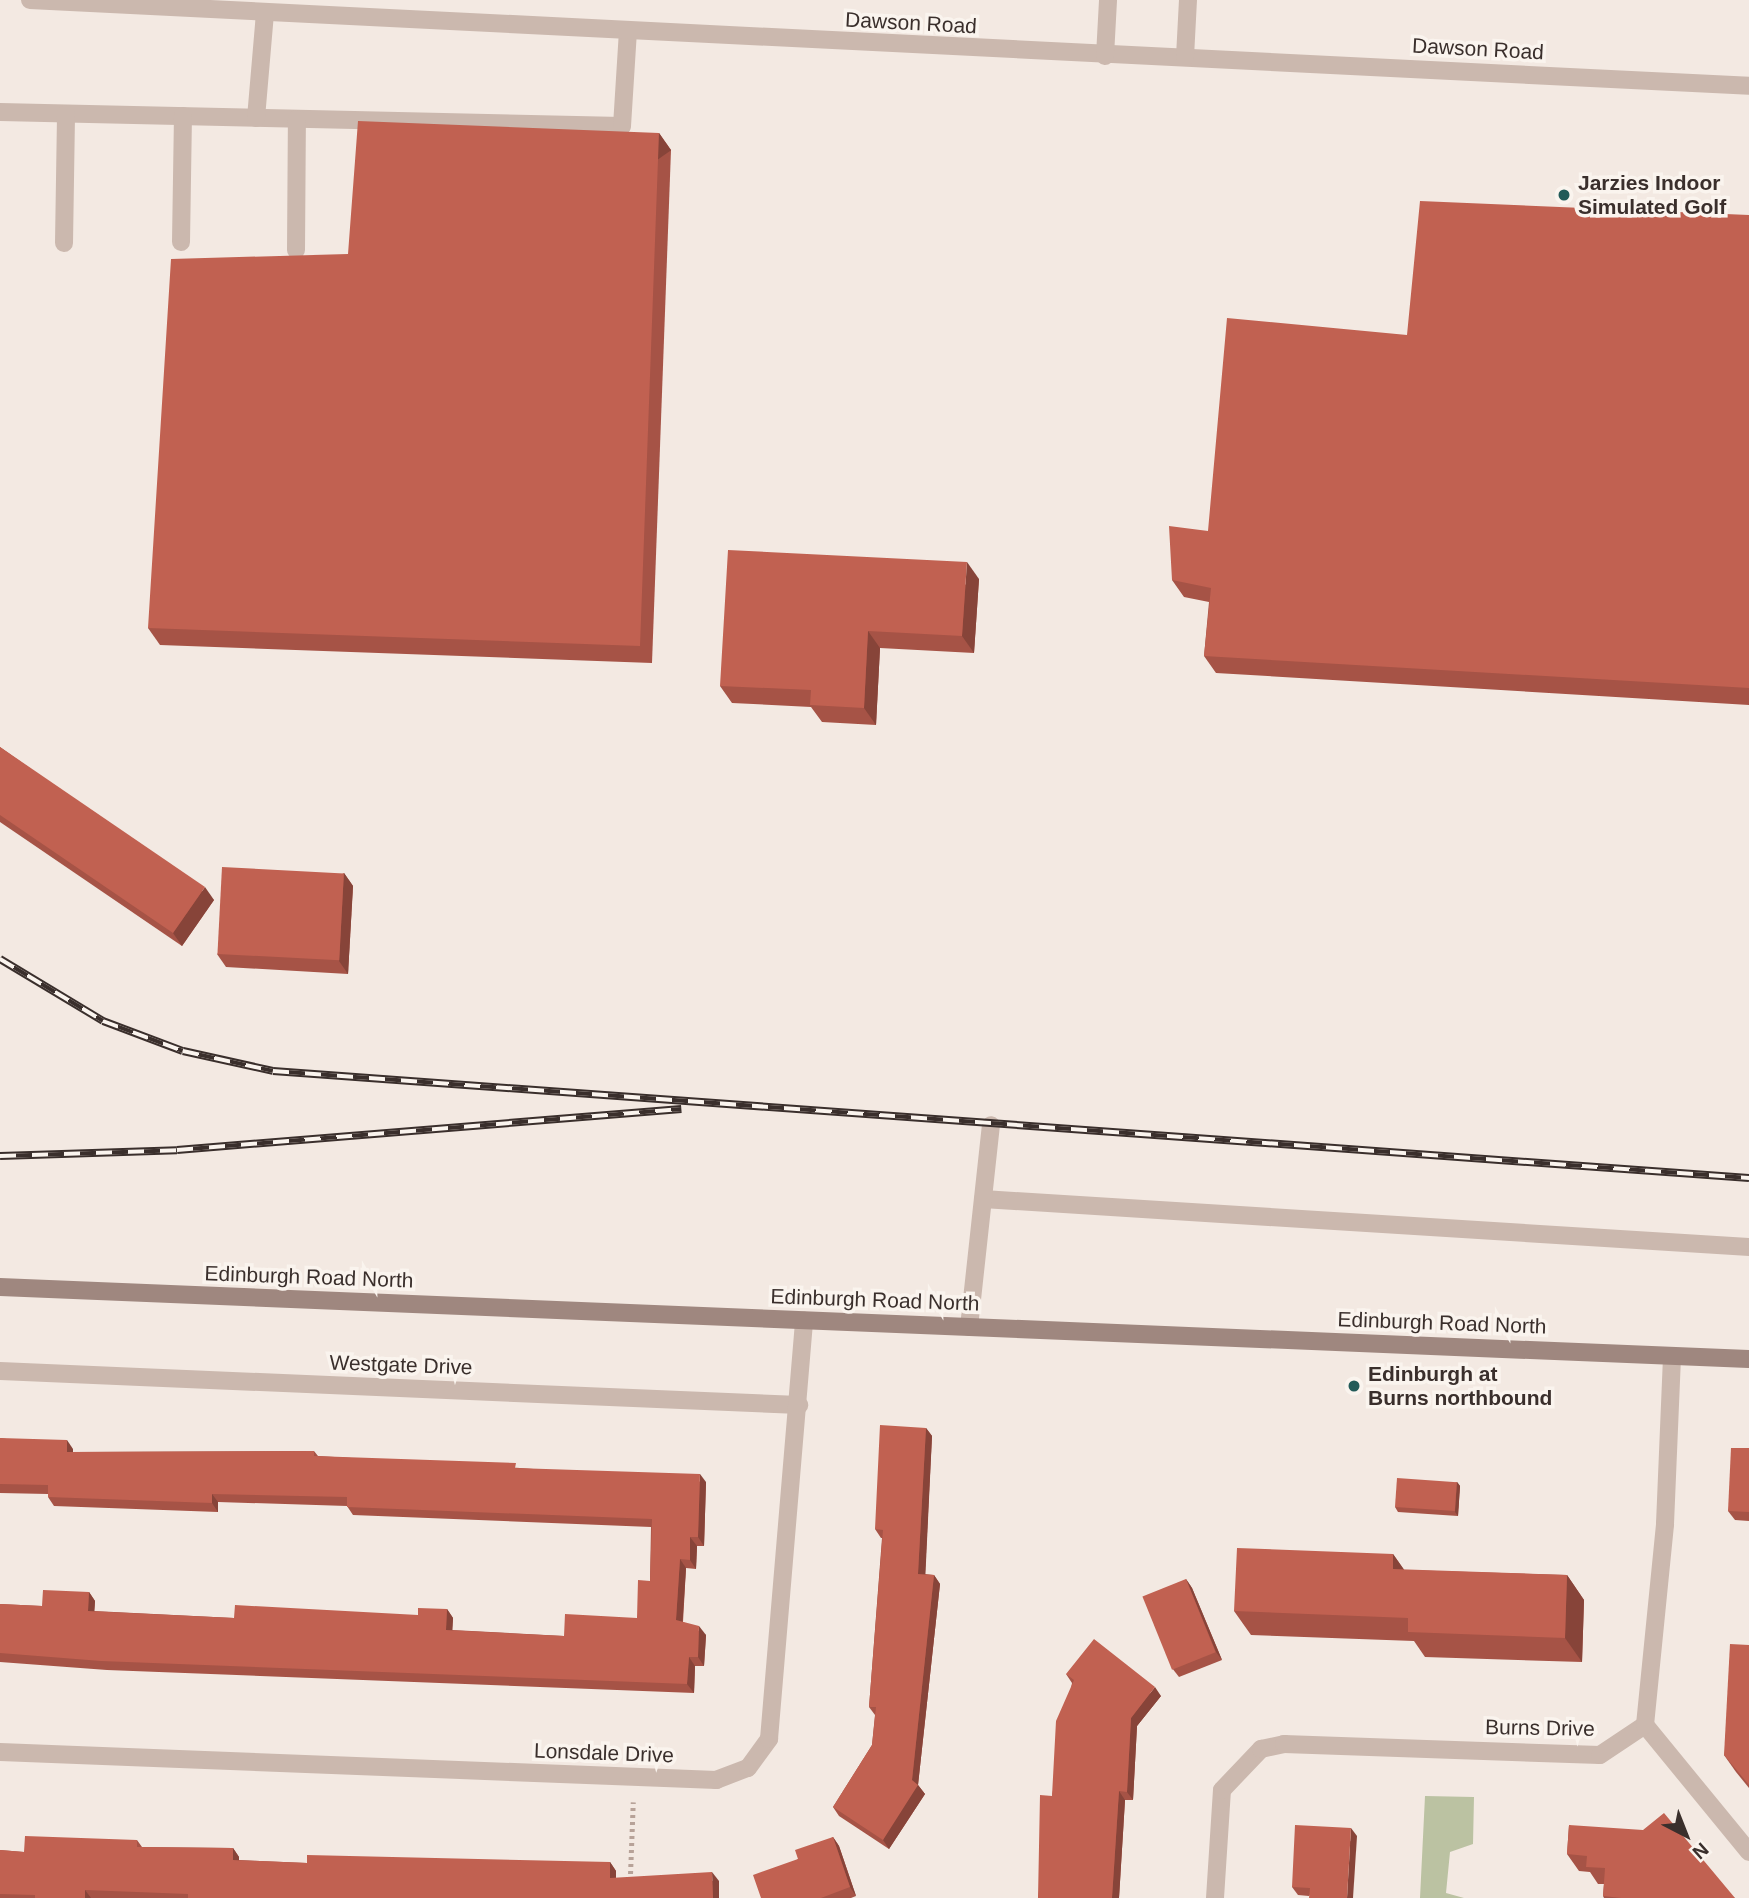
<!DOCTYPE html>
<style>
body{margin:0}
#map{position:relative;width:1749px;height:1898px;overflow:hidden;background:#f3e9e2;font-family:Helvetica,sans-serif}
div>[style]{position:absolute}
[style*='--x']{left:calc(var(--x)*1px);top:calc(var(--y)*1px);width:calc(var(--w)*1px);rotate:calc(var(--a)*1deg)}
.green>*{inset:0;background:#bbc2a2}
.path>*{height:4.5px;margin-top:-2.25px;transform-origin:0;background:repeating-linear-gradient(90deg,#b7a298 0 3.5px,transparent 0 7px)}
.service>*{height:18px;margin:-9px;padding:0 9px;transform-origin:9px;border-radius:9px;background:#cbb8ae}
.minor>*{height:18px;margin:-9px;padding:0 9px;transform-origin:9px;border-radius:9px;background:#cbb8ae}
.tertiary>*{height:18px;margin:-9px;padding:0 9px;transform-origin:9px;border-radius:9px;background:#cbb8ae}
.secondary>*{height:18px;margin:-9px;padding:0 9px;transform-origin:9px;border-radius:9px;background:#9f877f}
.rail>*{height:8px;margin-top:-4px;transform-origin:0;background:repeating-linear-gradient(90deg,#faf4ee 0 16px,#3a2f2c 0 32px);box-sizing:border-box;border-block:2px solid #3a2f2c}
.wall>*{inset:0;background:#a65346}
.shaded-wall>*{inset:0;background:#874439;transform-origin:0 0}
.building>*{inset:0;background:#c16151;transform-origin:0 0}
.dots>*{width:19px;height:19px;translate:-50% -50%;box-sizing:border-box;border:4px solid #faf4ee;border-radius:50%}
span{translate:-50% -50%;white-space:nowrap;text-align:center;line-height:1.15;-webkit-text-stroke:7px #faf4ee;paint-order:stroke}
.street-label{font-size:21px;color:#3a2f2c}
.poi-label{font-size:21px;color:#3a2f2c;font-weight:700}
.left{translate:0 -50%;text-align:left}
.north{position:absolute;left:1651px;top:1800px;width:70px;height:70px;-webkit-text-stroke:5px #faf4ee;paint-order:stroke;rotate:138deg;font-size:19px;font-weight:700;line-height:28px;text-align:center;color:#3a2f2c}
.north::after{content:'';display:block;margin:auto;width:24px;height:32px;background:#3a2f2c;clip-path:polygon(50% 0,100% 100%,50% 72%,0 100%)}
</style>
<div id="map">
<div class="green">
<div style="clip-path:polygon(1425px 1796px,1474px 1797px,1473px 1844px,1450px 1852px,1446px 1893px,1464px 1898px,1420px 1898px)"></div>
</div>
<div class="path">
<div style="--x:630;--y:1881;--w:79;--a:-87.8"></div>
</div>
<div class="service">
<div style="--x:0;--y:112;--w:622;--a:1.29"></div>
<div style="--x:622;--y:126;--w:95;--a:-86.4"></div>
<div style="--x:256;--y:118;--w:106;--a:-85.1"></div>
<div style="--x:181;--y:242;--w:126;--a:-89.1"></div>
<div style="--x:64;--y:243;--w:129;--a:-89.1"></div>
<div style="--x:296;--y:250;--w:131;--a:-89.6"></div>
<div style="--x:983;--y:1199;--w:768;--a:3.59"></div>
<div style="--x:969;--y:1327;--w:203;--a:-83.8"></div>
<div style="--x:1645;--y:1725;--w:164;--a:50.7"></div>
</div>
<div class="minor">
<div style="--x:30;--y:0;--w:1721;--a:2.86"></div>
<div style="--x:0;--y:1371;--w:800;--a:2.44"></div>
<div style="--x:0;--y:1752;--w:717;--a:2.24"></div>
<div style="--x:716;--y:1780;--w:34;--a:-21"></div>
<div style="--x:748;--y:1768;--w:36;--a:-54"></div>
<div style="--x:769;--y:1739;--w:420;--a:-85.2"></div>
<div style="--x:1215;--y:1898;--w:108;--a:-86.3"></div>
<div style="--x:1222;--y:1790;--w:57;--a:-46.4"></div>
<div style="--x:1261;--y:1749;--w:24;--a:-12"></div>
<div style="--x:1284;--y:1744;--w:316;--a:2"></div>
<div style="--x:1600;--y:1755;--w:54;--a:-33.7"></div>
<div style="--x:1645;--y:1725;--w:202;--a:-84.3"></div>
<div style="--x:1665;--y:1524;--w:168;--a:-87.6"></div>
</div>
<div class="tertiary">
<div style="--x:1105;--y:56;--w:56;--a:-86.9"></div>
<div style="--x:1185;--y:57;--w:57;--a:-87"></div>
</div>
<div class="secondary">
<div style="--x:0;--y:1287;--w:1750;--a:2.36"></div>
</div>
<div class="rail">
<div style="--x:0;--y:959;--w:120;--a:31"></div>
<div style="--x:103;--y:1021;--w:85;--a:20.6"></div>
<div style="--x:183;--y:1051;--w:92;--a:12.5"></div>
<div style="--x:273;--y:1071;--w:1480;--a:4.15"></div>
<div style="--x:0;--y:1156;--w:177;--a:-1.9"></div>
<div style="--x:177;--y:1150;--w:506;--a:-4.65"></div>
</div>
<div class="wall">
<div style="clip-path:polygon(659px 133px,671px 150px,652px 663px,160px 645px,148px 628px)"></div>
<div style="clip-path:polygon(1749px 215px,1749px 705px,1216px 673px,1204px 656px,1209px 602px,1184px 597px,1172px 580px,1208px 531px,1407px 335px)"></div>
<div style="clip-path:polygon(979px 579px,974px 653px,880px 648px,876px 725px,822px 722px,811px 707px,732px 703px,720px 686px)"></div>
<div style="clip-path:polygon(0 747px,214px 900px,182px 946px,0 822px)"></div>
<div style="clip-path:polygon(344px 873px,353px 886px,348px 974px,226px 967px,217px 954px)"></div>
<div style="clip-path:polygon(926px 1428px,932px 1436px,925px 1574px,934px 1575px,940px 1584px,918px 1785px,925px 1794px,889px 1849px,839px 1816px,833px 1807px,872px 1745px,875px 1715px,869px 1707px,882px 1538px,881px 1538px,875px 1529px)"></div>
<div style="clip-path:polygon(0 1438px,73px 1449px,73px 1452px,314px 1451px,318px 1456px,520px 1468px,706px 1482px,704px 1546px,697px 1546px,696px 1569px,686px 1568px,683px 1622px,706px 1635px,704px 1666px,695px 1666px,694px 1693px,107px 1670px,0 1662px,0 1604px,42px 1606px,89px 1592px,95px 1601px,94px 1611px,234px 1618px,418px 1615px,447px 1609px,453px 1618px,452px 1630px,564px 1636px,637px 1618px,650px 1581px,651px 1527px,353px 1515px,347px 1506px,218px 1502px,218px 1512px,54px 1506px,48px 1497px,48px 1494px,0 1493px)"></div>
<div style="clip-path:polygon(1749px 1448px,1749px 1521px,1735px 1520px,1728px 1511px)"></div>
<div style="clip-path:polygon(1457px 1482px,1460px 1486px,1458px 1516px,1398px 1512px,1395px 1507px)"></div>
<div style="clip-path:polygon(1393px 1554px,1404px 1570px,1567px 1575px,1584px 1600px,1582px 1662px,1425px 1657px,1414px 1641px,1251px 1635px,1234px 1611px)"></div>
<div style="clip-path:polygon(1186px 1579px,1192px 1588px,1222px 1660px,1179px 1677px,1172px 1668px)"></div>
<div style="clip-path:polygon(1749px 1645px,1749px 1788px,1736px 1772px,1724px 1755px)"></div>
<div style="clip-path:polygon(1066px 1674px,1161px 1696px,1137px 1726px,1133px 1800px,1125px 1800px,1119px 1898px,1038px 1898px,1052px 1796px,1072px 1683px)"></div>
<div style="clip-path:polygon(1569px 1825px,1735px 1898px,1604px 1898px,1603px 1896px,1604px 1884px,1598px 1884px,1590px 1872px,1579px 1871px,1567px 1854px)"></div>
<div style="clip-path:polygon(1357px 1836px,1309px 1896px,1298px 1895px,1292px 1887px)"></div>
<div style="clip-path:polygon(833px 1837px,839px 1846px,856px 1896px,851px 1898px,761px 1898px,798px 1859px)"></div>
<div style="clip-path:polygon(137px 1840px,142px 1847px,233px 1848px,239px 1857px,239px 1860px,307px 1863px,610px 1862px,616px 1871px,616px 1878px,719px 1881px,719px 1898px,0 1898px,0 1850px,24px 1852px)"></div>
</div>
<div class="shaded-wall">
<div style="left:659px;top:133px;width:21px;height:513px;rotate:55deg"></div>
<div style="clip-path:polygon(967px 562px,979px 579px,974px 653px,962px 636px)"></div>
<div style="clip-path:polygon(868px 631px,880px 648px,876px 725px,864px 708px)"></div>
<div style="clip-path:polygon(344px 873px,353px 886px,348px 974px,339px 961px)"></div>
<div style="clip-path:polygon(205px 887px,214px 900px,182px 946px,173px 933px)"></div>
<div style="clip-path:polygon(926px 1428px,932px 1436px,925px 1583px,918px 1574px)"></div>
<div style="clip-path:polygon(67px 1440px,73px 1449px,73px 1460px,67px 1452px)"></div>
<div style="clip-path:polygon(700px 1474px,706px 1482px,704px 1546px,698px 1537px)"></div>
<div style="clip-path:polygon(1457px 1482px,1460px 1486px,1458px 1516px,1455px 1512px)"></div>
<div style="clip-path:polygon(212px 1494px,218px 1502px,218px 1512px,212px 1503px)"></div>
<div style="clip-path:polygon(690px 1537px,697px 1546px,696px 1569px,690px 1560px)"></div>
<div style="clip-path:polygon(1393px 1554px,1410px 1578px,1393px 1569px)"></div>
<div style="clip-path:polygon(680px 1559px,686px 1568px,682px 1629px,676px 1620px)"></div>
<div style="clip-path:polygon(934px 1575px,940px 1584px,918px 1785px,925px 1794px,889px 1849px,883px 1840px,912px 1780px)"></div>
<div style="clip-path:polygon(1567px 1575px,1584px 1600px,1582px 1662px,1565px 1638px)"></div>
<div style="clip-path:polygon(1186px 1579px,1192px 1588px,1222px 1660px,1216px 1652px)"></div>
<div style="clip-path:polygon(89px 1592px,95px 1601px,94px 1620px,88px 1611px)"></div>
<div style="clip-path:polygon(447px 1609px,453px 1618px,452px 1639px,446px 1630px)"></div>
<div style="clip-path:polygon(699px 1626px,706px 1635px,704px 1666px,698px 1657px)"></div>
<div style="clip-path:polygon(689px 1657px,695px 1666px,694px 1693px,687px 1684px)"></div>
<div style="clip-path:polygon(1155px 1687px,1161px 1696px,1137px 1726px,1133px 1800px,1127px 1792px,1131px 1718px)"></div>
<div style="clip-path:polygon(1119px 1791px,1125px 1800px,1119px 1898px,1112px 1898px)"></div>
<div style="clip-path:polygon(1351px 1828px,1357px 1836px,1353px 1898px,1347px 1898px)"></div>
<div style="clip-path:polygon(833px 1837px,839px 1846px,856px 1896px,850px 1887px)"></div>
<div style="clip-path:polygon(233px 1848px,239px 1857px,239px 1869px,233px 1860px)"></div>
<div style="clip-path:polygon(610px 1862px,616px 1871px,616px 1887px,610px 1878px)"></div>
<div style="clip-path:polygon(712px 1872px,719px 1881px,719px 1898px,713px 1898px)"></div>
<div style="clip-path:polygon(85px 1890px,91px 1898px,85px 1898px)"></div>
</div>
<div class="building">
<div style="clip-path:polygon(358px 121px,659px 133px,640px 646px,148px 628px,171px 259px,348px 254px)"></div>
<div style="clip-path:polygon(1420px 201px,1749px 215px,1749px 688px,1204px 656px,1211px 588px,1172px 580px,1169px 526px,1208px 531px,1227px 318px,1407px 335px)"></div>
<div style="clip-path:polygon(728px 550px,967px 562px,962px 636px,868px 631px,864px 708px,810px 705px,811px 690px,720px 686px)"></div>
<div style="clip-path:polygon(0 747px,205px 887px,173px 933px,0 815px)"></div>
<div style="left:222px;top:867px;width:122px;height:87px;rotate:3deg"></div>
<div style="clip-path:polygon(880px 1425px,926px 1428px,918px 1574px,934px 1575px,912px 1780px,918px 1785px,883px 1840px,833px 1807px,872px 1745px,876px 1707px,869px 1707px,883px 1530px,875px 1529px)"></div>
<div style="clip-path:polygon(0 1438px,67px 1440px,67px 1452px,314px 1451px,314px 1456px,516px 1463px,515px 1468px,700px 1474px,698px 1537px,690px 1537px,690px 1560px,680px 1559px,676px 1620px,699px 1626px,698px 1657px,689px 1657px,687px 1684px,101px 1661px,0 1653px,0 1604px,42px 1606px,43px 1590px,89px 1592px,88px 1611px,234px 1618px,235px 1605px,418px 1615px,418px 1608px,447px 1609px,446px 1630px,564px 1636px,565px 1614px,637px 1618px,638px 1580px,650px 1581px,652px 1519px,347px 1507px,347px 1497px,212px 1494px,212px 1503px,48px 1497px,48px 1485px,0 1484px)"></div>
<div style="clip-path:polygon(1731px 1448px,1749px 1448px,1749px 1512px,1728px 1511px)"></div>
<div style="left:1397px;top:1478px;width:60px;height:29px;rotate:4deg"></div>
<div style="clip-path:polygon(1237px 1548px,1393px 1554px,1393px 1569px,1567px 1575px,1565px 1638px,1408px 1632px,1408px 1618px,1234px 1611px)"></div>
<div style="left:1186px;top:1579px;width:79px;height:47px;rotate:68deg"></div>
<div style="clip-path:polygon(1094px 1639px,1155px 1687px,1131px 1718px,1127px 1792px,1119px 1791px,1112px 1898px,1038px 1898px,1040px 1795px,1052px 1796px,1056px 1721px,1074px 1680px,1066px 1674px)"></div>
<div style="clip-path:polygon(1730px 1644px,1749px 1645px,1749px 1785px,1724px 1755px)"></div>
<div style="clip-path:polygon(1664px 1813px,1735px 1898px,1621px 1898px,1603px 1896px,1605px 1868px,1586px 1867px,1587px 1856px,1567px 1854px,1569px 1825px,1643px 1830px)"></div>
<div style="clip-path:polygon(1295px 1825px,1351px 1828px,1347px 1898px,1309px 1898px,1310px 1888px,1292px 1887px)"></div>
<div style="clip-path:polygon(25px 1836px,137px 1840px,137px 1847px,233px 1848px,233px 1860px,307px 1863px,307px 1855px,610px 1862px,610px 1878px,712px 1872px,713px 1898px,188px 1898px,188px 1894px,85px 1890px,85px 1898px,35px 1898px,35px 1895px,0 1894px,0 1850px,24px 1852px)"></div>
<div style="clip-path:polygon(833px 1837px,850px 1887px,821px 1898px,761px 1898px,753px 1875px,798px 1859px,795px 1850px)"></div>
</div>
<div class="dots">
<div style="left:1564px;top:195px;background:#225a58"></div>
<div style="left:1354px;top:1386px;background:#225a58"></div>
</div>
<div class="street-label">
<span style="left:911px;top:23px;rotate:3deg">Dawson Road</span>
<span style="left:1478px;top:49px;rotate:3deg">Dawson Road</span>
<span style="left:309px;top:1277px;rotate:2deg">Edinburgh Road North</span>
<span style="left:875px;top:1300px;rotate:2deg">Edinburgh Road North</span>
<span style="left:1442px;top:1323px;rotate:2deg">Edinburgh Road North</span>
<span style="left:401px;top:1365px;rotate:2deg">Westgate Drive</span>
<span style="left:1540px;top:1728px;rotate:1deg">Burns Drive</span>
<span style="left:604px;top:1753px;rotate:2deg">Lonsdale Drive</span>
</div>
<div class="poi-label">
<span class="left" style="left:1578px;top:195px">Jarzies Indoor<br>Simulated Golf</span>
<span class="left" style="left:1368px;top:1386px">Edinburgh at<br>Burns northbound</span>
</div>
<div class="north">N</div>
</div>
